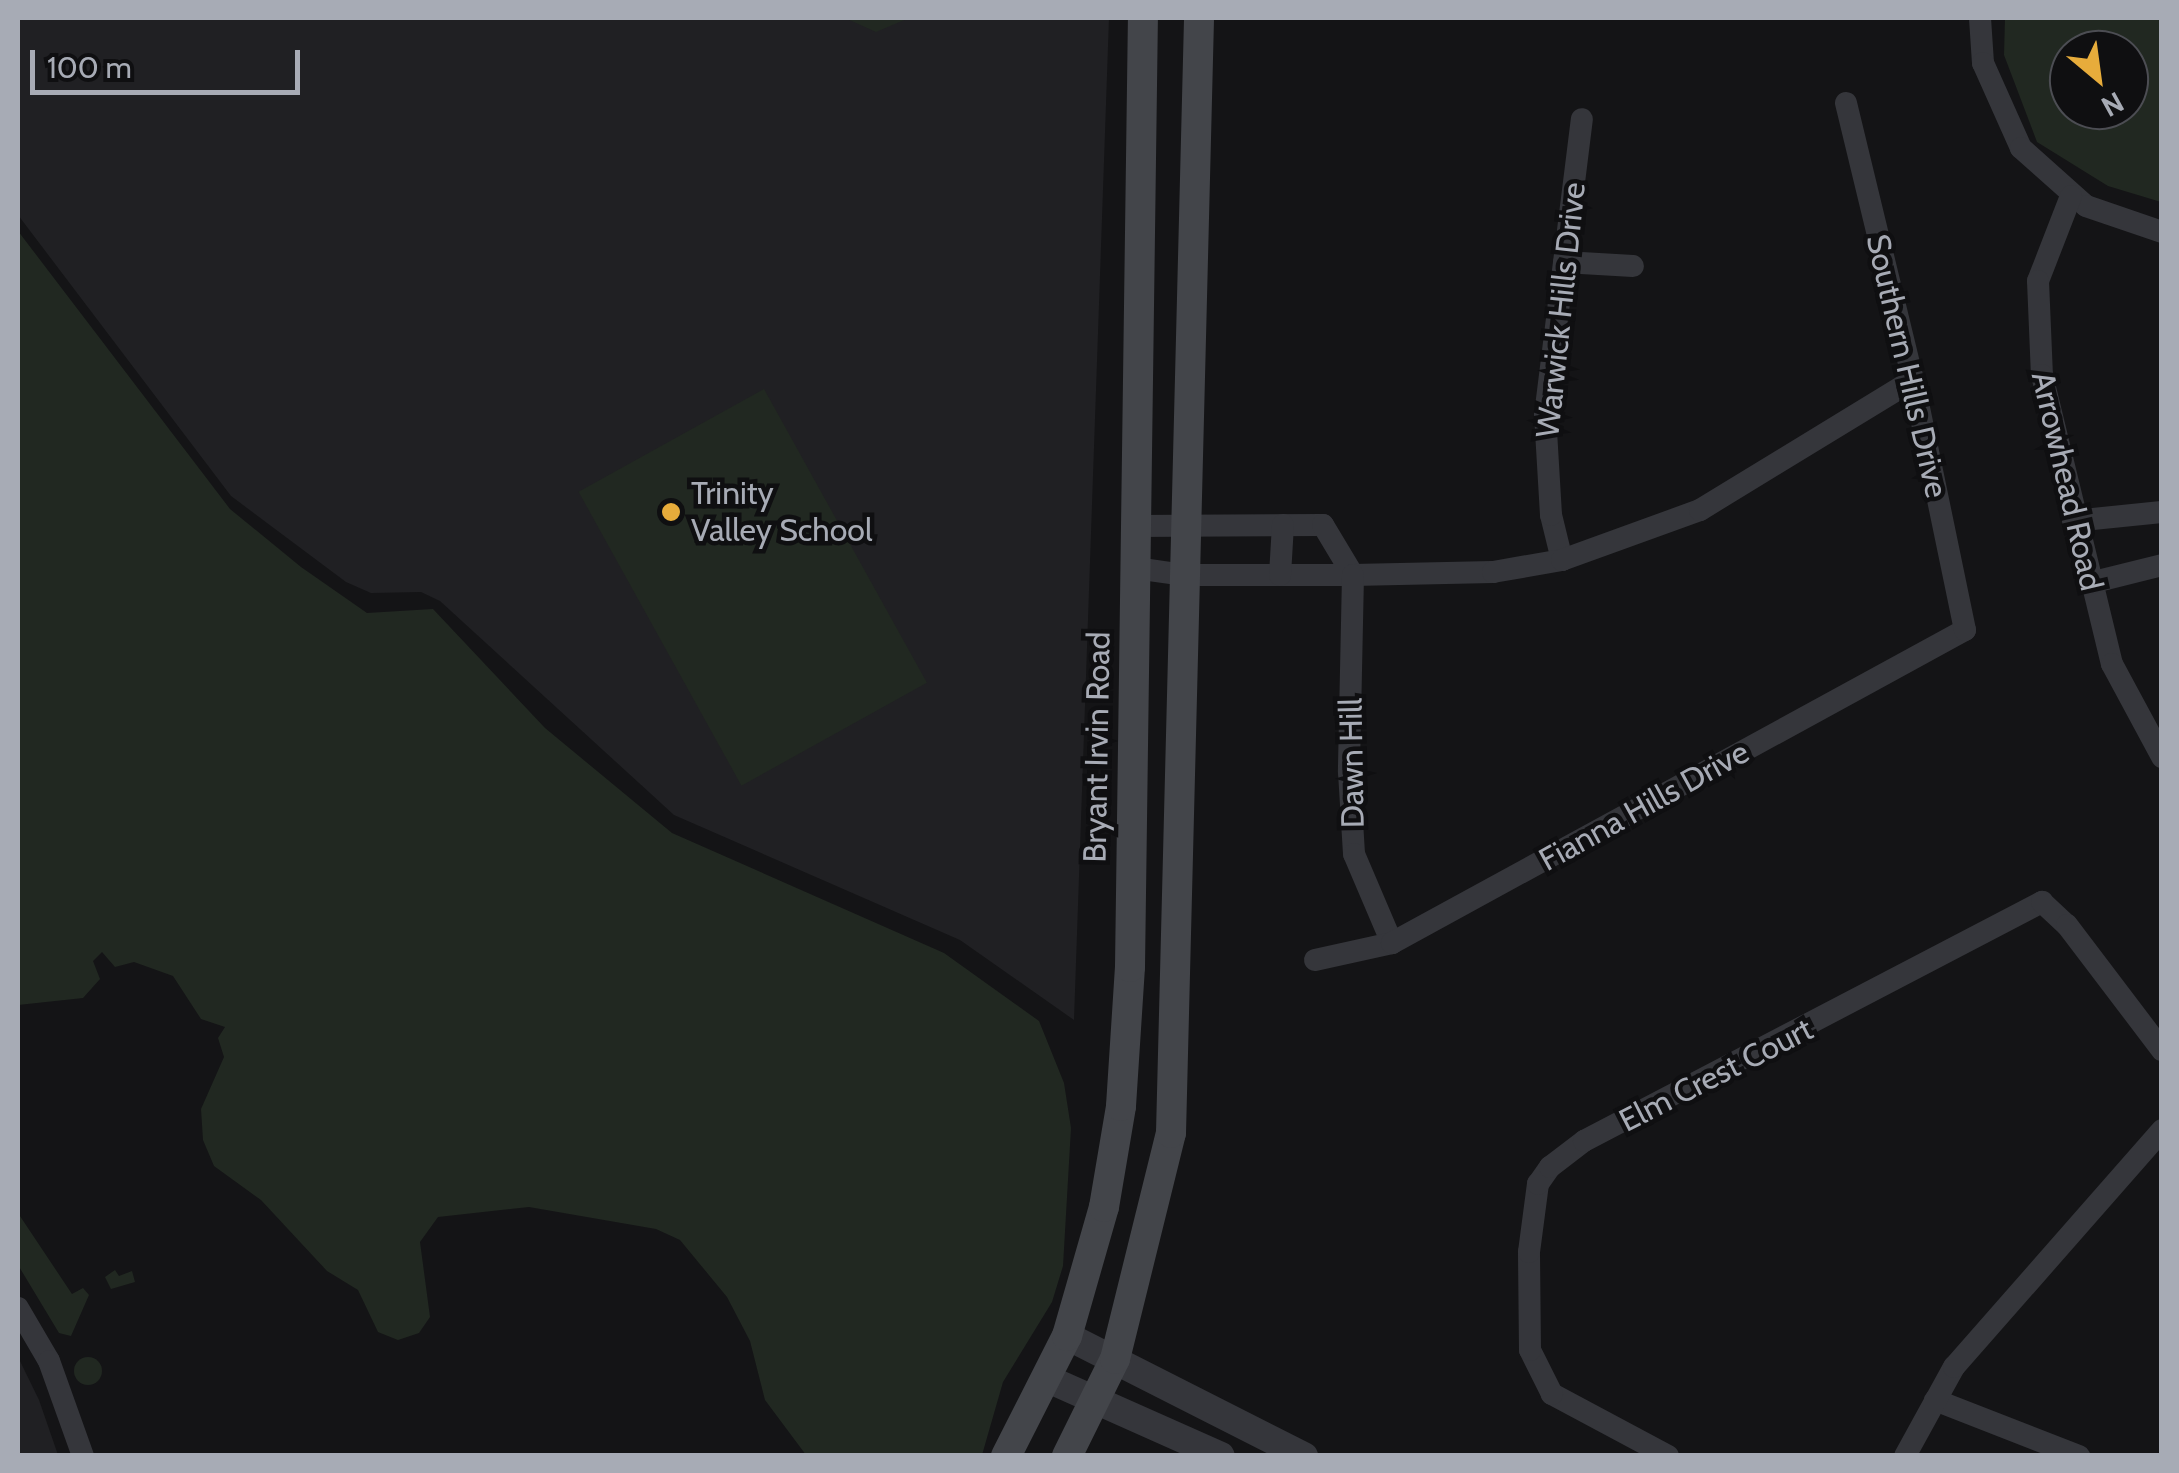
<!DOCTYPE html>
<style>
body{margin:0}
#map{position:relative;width:2179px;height:1473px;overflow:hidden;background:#141416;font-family:Cabin,sans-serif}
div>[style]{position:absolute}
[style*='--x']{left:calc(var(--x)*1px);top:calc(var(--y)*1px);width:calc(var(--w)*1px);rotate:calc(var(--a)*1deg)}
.built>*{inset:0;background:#202023}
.green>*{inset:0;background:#212821;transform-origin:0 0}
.round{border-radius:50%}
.minor>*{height:22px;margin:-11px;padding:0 11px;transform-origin:11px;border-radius:11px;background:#35363b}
.tertiary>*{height:28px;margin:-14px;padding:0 14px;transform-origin:14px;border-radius:14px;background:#35363b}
.secondary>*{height:30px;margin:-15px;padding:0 15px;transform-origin:15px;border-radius:15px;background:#43454a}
.dots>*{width:28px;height:28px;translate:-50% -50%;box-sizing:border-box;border:5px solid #0f0f11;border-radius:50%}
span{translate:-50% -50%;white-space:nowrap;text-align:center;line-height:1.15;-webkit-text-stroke:9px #0f0f11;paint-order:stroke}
.street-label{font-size:32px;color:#a7abb5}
.poi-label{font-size:32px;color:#a7abb5}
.left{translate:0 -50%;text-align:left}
.frame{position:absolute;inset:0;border:20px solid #a7abb5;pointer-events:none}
.north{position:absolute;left:2049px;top:30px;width:100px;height:100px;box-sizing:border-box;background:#0f0f11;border:2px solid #4c4d53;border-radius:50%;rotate:151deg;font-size:28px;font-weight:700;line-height:40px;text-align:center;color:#a7abb5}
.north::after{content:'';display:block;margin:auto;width:35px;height:45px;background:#e7ac3b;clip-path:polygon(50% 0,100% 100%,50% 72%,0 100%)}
.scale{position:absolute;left:30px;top:50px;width:270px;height:45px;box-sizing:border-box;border:5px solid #a7abb5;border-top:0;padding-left:12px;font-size:30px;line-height:35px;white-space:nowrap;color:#a7abb5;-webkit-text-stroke:8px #0f0f11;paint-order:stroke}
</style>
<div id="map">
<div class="built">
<div style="clip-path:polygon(18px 18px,1109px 18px,1074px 1020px,960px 940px,674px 815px,440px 601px,421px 592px,371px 593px,346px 582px,231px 496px,18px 215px)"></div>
<div style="clip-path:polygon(18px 1357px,39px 1400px,58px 1455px,18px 1455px)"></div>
</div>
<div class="green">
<div style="clip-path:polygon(845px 18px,909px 18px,876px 32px)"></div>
<div style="clip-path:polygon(evenodd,2005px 18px,2161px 18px,2161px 202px,2108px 186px,2037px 142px,2004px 55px,2005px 18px,2129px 50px,2129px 110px,2069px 110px,2069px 50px,2129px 50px)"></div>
<div style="clip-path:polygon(18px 231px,230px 509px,301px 567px,367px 613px,433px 609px,545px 728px,672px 833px,944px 953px,1039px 1021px,1064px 1083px,1071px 1128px,1063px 1266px,1052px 1302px,1003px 1382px,982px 1455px,806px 1455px,765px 1400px,750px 1341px,727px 1297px,680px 1240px,656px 1229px,529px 1207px,438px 1217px,420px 1242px,430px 1317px,419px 1333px,398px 1340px,378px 1332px,358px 1290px,327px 1271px,261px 1200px,214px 1166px,203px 1140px,201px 1109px,224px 1057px,218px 1038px,225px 1027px,201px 1019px,173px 976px,134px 962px,115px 967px,102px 952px,93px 961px,100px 979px,83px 998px,18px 1005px)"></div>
<div style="left:764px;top:389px;width:336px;height:212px;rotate:61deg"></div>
<div style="clip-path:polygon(18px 1213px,72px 1294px,83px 1288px,89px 1295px,71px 1336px,59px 1333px,18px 1265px)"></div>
<div style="clip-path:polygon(115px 1270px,119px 1276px,132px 1271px,135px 1282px,111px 1289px,105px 1277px)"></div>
<div class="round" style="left:74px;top:1357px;width:28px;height:28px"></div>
</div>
<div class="minor">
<div style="--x:1980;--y:18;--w:45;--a:86.2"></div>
<div style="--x:1983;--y:63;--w:93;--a:65.9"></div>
<div style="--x:2021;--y:148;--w:87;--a:41.7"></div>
<div style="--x:2086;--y:206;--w:80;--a:18.9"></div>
<div style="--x:2071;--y:196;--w:91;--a:111.2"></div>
<div style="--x:2038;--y:281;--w:94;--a:87.6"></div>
<div style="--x:2042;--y:375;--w:297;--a:76.4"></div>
<div style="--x:2112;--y:664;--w:106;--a:61.7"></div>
<div style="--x:1564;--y:262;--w:69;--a:3.3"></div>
<div style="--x:2073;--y:521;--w:89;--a:-5.8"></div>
<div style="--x:1133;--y:526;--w:190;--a:-0.3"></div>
<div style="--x:1323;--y:525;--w:58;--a:59"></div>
<div style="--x:1562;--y:560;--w:46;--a:-103.7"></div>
<div style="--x:1551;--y:515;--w:100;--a:-93.4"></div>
<div style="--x:1545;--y:415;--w:298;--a:-82.9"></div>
<div style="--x:1135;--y:568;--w:49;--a:8.1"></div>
<div style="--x:1184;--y:575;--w:169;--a:0"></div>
<div style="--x:1353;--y:575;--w:140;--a:-1.2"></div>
<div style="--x:1493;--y:572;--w:70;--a:-9.9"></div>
<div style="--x:1562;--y:560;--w:147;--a:-19.9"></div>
<div style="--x:1700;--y:510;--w:250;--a:-31.4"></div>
<div style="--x:1280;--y:575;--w:50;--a:-86.6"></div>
<div style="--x:1353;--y:575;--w:197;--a:91.2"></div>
<div style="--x:1349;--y:772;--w:82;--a:86.5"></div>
<div style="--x:1354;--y:854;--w:97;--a:66.9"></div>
<div style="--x:2090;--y:583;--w:74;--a:-14"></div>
<div style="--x:1315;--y:960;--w:79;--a:-12.4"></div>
<div style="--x:1392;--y:943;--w:653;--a:-28.65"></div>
<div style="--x:1965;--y:630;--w:255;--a:-101.7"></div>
<div style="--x:1913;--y:380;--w:285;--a:-103.6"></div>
<div style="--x:18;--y:1308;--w:61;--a:59.7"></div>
<div style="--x:49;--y:1361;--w:101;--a:70.3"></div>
<div style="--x:1935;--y:1400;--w:155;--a:21.3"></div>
<div style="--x:1668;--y:1456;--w:132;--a:-151.9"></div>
<div style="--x:1552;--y:1394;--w:49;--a:-116.6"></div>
<div style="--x:1530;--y:1350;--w:98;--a:-90.6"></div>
<div style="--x:1529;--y:1252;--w:69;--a:-82.5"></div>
<div style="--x:1538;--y:1184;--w:21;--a:-55"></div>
<div style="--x:1550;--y:1167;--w:43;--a:-37.4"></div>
<div style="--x:1584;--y:1141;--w:517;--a:-27.56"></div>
<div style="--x:2042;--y:902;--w:34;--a:43"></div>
<div style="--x:2067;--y:925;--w:157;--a:52.8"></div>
<div style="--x:1905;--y:1456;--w:102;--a:-61.2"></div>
<div style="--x:1954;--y:1367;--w:315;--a:-48.7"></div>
</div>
<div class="tertiary">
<div style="--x:1067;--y:1336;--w:266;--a:26.9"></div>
<div style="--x:1048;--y:1379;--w:189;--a:24"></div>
</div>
<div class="secondary">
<div style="--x:1006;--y:1456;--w:135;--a:-63.1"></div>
<div style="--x:1067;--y:1336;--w:134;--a:-74"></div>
<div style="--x:1104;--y:1207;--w:102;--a:-80.4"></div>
<div style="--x:1121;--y:1106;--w:139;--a:-86.3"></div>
<div style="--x:1130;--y:967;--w:949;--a:-89.22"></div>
<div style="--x:1067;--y:1456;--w:108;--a:-63.7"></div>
<div style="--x:1115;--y:1359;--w:233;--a:-76.1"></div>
<div style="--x:1171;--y:1133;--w:1115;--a:-88.56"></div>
</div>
<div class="dots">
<div style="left:671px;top:512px;background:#e7ac3b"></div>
</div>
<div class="street-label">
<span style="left:1561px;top:310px;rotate:-84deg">Warwick Hills Drive</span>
<span style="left:1907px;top:366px;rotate:77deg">Southern Hills Drive</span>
<span style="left:2067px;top:481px;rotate:77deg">Arrowhead Road</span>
<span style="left:1097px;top:747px;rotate:-89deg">Bryant Irvin Road</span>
<span style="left:1352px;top:763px;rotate:-91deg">Dawn Hill</span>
<span style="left:1644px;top:806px;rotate:-29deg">Fianna Hills Drive</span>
<span style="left:1716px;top:1075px;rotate:-27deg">Elm Crest Court</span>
</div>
<div class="poi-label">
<span class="left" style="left:691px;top:512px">Trinity<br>Valley School</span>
</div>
<div class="frame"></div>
<div class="north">N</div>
<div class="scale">100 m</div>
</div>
